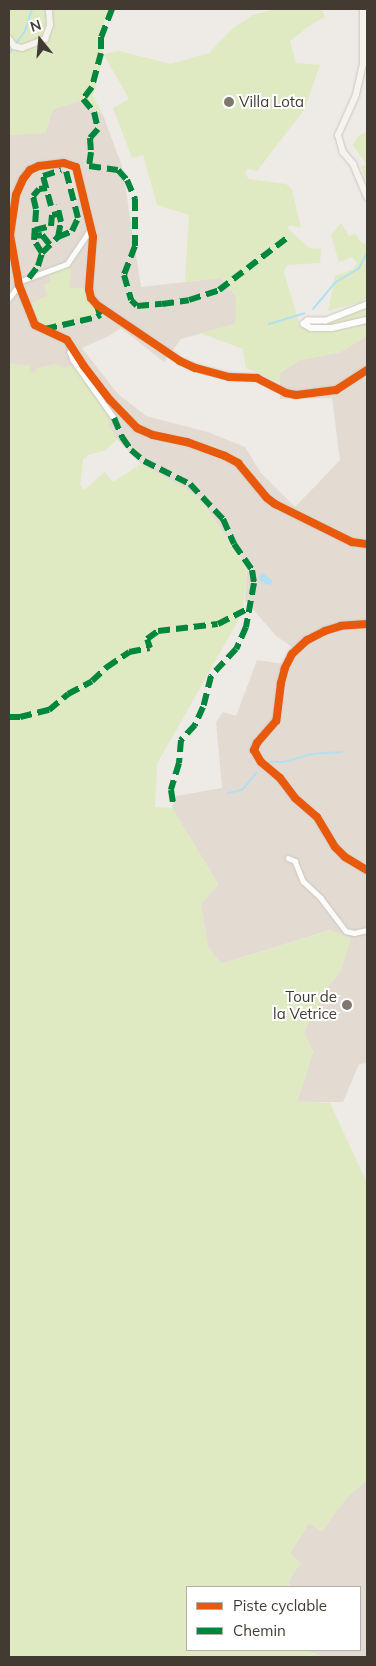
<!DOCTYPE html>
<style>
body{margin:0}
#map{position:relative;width:376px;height:1666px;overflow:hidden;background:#eeeae5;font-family:Mulish,sans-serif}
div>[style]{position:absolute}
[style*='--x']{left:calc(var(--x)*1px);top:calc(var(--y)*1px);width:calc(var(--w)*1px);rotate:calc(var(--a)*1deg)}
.residential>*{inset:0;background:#e3dbd2}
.education>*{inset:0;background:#ede3d6}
.green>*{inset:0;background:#e0eac2}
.water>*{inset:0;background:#b2e0f0}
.stream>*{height:2px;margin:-1px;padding:0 1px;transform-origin:1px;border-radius:1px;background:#b2e0f0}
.roads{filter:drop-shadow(0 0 1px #cac6c1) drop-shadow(0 0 1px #cac6c1)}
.minor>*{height:4.5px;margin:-2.25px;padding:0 2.25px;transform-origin:2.25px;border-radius:2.25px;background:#fcfcfb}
.tertiary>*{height:5.5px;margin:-2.75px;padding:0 2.75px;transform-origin:2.75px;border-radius:2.75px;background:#fcfcfb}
.secondary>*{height:6px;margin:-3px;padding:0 3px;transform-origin:3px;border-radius:3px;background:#f6f2ec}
.quiet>*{height:6px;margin-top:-3px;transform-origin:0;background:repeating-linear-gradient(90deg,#00873e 0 12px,transparent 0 18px)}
.cycleway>*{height:8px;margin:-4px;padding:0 4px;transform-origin:4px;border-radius:4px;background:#e8590c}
.dots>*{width:14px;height:14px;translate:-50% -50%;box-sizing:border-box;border:2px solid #fff;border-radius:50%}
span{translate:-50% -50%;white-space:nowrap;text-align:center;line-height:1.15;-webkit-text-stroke:4px #fff;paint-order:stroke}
.poi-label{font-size:15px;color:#433a32}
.left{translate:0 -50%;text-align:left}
.right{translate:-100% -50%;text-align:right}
.frame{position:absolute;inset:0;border:10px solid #433a32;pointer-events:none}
.legend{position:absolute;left:186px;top:1586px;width:175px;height:65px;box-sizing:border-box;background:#fff;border:1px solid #b4b0ad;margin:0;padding:6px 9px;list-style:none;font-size:15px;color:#433a32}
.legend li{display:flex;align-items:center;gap:10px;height:25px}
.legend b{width:25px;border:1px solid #b4b0ad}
.north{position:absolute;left:15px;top:15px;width:50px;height:50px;-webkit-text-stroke:4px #fff;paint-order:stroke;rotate:343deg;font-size:14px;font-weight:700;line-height:20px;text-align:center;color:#433a32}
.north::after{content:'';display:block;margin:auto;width:18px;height:22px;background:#433a32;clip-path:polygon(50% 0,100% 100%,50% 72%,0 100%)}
</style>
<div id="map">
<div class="residential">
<div style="clip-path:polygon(80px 101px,103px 115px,122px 166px,141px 287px,221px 278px,236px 296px,236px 324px,181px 339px,164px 362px,121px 328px,109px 336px,82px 348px,118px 394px,146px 416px,208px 432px,245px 447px,261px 473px,295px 507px,340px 460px,332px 398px,280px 399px,280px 373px,300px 360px,340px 352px,367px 336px,367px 1063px,359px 1064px,343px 1102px,297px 1102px,313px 1052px,303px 1032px,326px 989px,341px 971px,330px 930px,221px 964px,208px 947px,201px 904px,218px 884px,172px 808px,176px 796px,222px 788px,216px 722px,223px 712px,236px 716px,257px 660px,284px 664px,292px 647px,276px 636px,245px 600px,247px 568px,199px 497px,141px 464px,117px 439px,105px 450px,90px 454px,83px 459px,80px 484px,9px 437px,9px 135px,45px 133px,53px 109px)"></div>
<div style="clip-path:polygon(367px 1480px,367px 1657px,322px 1657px,305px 1650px,360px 1650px,360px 1587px,291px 1587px,288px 1582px,300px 1563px,290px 1553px,309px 1523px,322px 1531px,347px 1497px)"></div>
</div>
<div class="education">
<div style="clip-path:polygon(71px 166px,76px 176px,81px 198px,75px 200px,70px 179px,65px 169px)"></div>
</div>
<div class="green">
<div style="clip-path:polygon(9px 9px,109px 9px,99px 38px,104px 54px,119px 51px,171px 64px,209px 53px,233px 28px,253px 15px,275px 9px,322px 9px,325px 17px,312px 24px,290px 41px,296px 63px,320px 65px,304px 110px,257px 171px,247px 169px,245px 174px,249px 179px,286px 184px,292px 189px,301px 228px,289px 225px,288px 229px,310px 248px,321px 249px,320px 263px,287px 265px,284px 272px,299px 323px,304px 327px,317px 331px,340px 330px,367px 323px,367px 336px,340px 352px,300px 360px,280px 373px,280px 383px,246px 368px,243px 349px,200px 333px,235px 324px,236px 296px,221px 278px,185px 282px,189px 215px,157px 205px,143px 155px,132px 158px,113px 108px,129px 99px,104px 55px,93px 96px,103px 115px,80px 101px,53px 109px,45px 133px,9px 135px)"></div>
<div style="clip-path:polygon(367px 132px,367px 183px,361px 167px,366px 164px,353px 145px,358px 136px)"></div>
<div style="clip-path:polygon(341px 223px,349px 236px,355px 234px,362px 243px,367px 244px,367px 297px,361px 302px,328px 311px,335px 276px,354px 269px,357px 263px,352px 257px,339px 262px,331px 235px)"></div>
<div style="clip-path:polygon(66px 266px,71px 269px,69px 288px,85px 288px,89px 302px,97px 309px,97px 315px,74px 319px,54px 327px,44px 326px,38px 320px,32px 303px,47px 296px,44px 285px,51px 282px,47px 273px)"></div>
<div style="clip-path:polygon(367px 307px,367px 317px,327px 326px,327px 323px)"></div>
<div style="clip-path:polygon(9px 363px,30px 366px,30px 372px,35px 372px,37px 368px,55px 364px,66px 369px,72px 364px,112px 419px,108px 424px,117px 439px,105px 450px,90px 454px,83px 459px,80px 484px,84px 490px,105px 472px,113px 482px,141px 464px,199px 497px,247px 568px,243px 612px,157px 764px,155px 807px,172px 808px,218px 884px,201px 904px,208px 947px,222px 964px,331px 930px,351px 938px,341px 971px,326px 989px,304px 1032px,313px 1052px,297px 1101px,330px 1103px,367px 1183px,367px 1480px,347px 1497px,322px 1531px,309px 1523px,290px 1553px,301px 1563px,288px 1582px,291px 1587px,187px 1587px,187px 1650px,305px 1650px,322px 1657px,9px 1657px)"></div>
</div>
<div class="water">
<div style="clip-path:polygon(263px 573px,273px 581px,271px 585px,265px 584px,260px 581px,259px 576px)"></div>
</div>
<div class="stream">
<div style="--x:17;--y:42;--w:14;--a:-54"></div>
<div style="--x:25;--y:31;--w:23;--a:-72"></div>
<div style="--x:9;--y:54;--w:5;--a:-53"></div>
<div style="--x:313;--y:309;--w:35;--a:-50"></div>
<div style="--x:336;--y:282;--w:27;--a:-31"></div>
<div style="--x:359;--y:268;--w:17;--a:-62"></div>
<div style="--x:269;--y:324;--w:37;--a:-17"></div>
<div style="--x:270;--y:762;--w:14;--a:0"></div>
<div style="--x:284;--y:762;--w:29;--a:-16"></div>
<div style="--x:312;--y:754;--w:30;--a:-4"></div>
<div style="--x:228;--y:793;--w:14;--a:-12"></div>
<div style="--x:242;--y:790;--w:23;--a:-50"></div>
</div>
<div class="roads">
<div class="minor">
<div style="--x:18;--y:282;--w:52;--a:-20.2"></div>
<div style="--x:67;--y:264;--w:37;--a:-56"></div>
<div style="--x:88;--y:233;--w:4;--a:-27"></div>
<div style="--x:9;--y:298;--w:16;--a:-52"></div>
<div style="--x:72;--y:347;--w:5;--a:112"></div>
<div style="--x:70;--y:352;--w:9;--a:69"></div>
<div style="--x:73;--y:360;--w:71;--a:54.7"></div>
<div style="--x:288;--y:858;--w:8;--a:23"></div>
<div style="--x:295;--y:861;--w:22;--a:68"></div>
<div style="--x:303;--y:881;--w:25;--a:43"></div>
<div style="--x:321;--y:898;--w:41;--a:52.9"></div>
<div style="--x:346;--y:931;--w:8;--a:14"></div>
<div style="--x:354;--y:933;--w:13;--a:-13"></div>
</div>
<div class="tertiary">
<div style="--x:367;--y:305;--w:44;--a:158.7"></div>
<div style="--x:326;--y:321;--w:18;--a:180"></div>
<div style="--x:308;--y:321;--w:5;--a:143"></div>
<div style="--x:304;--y:324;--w:8;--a:30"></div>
<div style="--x:311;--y:328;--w:21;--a:0"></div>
<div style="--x:332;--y:328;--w:36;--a:-13"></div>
<div style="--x:367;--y:370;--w:37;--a:147"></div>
<div style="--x:336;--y:390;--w:40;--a:172.9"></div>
<div style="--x:296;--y:395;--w:10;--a:-169"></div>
<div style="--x:286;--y:393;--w:33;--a:-153"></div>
<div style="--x:257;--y:378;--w:28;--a:-178"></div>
<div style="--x:229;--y:377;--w:35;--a:-165"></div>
<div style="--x:195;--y:368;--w:17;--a:-155"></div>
<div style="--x:180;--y:361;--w:100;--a:-146"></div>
<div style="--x:97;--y:305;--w:9;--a:-131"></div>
<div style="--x:91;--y:298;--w:9;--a:-103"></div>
<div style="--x:89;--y:289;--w:52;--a:-85.6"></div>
<div style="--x:93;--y:237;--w:72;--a:-103.7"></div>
<div style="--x:76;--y:167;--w:13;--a:-162"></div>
<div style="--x:64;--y:163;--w:25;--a:173"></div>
<div style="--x:39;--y:166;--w:10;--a:156"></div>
<div style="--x:30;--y:170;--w:11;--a:128"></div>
<div style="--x:23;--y:179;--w:17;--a:114"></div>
<div style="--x:16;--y:195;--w:40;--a:98.5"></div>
<div style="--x:10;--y:235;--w:51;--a:79.8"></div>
<div style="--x:19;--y:285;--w:43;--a:68.2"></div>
<div style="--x:35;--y:325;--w:35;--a:25"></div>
<div style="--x:67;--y:340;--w:30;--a:57"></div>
<div style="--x:83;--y:365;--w:44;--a:52.4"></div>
<div style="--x:110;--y:400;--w:39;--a:46"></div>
<div style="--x:137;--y:428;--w:17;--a:24"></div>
<div style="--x:153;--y:435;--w:35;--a:12"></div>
<div style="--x:187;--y:442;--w:40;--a:20.2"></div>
<div style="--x:225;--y:456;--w:15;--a:28"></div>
<div style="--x:238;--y:463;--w:45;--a:50.4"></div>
<div style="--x:267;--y:498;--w:10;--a:37"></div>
<div style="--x:275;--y:504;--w:86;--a:26.3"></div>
<div style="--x:352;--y:542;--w:15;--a:8"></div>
<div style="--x:367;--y:624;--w:26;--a:176"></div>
<div style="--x:341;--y:626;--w:17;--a:163"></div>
<div style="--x:325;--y:631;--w:20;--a:153"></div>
<div style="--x:307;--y:640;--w:21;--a:137"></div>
<div style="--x:292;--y:654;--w:16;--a:117"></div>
<div style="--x:285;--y:668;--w:16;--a:105"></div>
<div style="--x:281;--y:683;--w:38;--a:97"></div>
<div style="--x:276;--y:721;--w:29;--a:131"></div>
<div style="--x:257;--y:743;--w:8;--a:113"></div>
<div style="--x:254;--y:750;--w:14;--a:60"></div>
<div style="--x:261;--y:762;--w:25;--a:40"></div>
<div style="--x:280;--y:778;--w:25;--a:53"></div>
<div style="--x:295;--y:798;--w:29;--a:41"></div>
<div style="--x:317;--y:817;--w:35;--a:59"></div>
<div style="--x:335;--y:847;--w:14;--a:45"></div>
<div style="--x:345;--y:857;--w:26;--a:31"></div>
</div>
<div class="secondary">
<div style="--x:363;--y:9;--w:55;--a:90"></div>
<div style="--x:363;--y:64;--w:32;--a:103"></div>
<div style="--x:356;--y:95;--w:44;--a:114.2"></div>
<div style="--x:338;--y:135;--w:18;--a:74"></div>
<div style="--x:343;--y:152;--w:16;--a:50"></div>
<div style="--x:353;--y:164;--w:36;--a:67"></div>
<div style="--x:9;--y:39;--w:9;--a:54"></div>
<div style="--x:14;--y:46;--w:8;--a:14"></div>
<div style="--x:22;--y:48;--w:25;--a:-21"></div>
<div style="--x:45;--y:39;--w:15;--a:-70"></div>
<div style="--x:50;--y:25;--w:16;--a:-94"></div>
</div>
</div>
<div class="quiet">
<div style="--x:112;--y:9;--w:30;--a:111"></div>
<div style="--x:101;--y:37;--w:16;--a:90"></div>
<div style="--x:101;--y:53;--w:35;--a:105"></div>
<div style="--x:92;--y:87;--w:15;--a:127"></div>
<div style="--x:83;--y:99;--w:17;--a:50"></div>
<div style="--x:94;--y:112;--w:17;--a:77"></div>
<div style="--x:98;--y:129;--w:12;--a:132"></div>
<div style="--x:90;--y:138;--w:14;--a:86"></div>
<div style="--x:91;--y:152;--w:14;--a:98"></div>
<div style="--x:89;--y:166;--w:29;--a:8"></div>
<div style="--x:118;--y:170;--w:13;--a:48"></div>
<div style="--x:127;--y:180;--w:21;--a:67"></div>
<div style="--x:135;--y:199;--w:47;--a:90"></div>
<div style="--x:135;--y:246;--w:31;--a:111"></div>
<div style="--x:124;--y:275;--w:26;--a:74"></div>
<div style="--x:131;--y:300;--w:8;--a:45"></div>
<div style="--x:137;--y:306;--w:25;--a:-5"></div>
<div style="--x:162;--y:304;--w:27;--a:-8"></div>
<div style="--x:189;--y:300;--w:32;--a:-18"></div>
<div style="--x:219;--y:290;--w:87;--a:-37.5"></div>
<div style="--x:51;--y:206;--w:31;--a:-105"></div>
<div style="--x:43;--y:176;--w:19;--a:-18"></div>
<div style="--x:35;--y:230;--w:16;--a:-14"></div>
<div style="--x:51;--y:226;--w:11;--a:-85"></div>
<div style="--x:52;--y:215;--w:6;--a:-9"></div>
<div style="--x:34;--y:236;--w:8;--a:-7"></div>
<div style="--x:42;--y:235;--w:13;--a:51"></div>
<div style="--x:58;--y:237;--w:15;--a:-23"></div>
<div style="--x:72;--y:231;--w:14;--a:-65"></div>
<div style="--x:78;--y:218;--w:57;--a:-104.3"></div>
<div style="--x:42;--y:253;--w:23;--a:-45"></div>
<div style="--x:58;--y:237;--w:15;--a:-79"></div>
<div style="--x:61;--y:222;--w:18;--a:-103"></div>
<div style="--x:29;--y:278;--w:15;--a:-53"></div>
<div style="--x:38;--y:266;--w:14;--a:-73"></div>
<div style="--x:42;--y:253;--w:15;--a:-122"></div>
<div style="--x:34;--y:240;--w:31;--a:-86"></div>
<div style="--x:36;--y:209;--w:13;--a:-103"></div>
<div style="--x:33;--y:196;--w:9;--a:-49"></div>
<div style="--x:39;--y:189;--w:8;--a:-7"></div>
<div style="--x:45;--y:329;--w:53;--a:-13"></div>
<div style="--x:97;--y:317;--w:4;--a:-34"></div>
<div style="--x:100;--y:315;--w:9;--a:-108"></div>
<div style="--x:114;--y:418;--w:21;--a:67"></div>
<div style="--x:122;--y:437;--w:16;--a:55"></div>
<div style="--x:131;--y:450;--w:17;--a:40"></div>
<div style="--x:144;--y:461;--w:51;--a:26.6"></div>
<div style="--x:190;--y:484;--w:48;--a:46.7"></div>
<div style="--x:223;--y:519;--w:27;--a:66"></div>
<div style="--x:234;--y:544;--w:32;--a:55"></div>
<div style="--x:252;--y:570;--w:13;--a:81"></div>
<div style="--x:254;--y:583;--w:45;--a:100.3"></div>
<div style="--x:246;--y:627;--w:24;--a:114"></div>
<div style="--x:236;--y:649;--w:37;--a:133"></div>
<div style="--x:211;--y:676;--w:32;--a:104"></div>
<div style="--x:203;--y:707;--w:20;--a:114"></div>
<div style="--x:195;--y:725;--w:21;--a:133"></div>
<div style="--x:181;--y:740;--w:23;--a:95"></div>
<div style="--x:179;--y:763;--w:28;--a:107"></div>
<div style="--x:171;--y:790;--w:13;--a:81"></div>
<div style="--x:9;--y:717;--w:11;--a:0"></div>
<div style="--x:20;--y:717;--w:30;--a:-14"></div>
<div style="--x:49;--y:710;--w:25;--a:-40"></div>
<div style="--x:68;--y:694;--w:27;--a:-28"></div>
<div style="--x:92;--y:681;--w:21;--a:-43"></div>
<div style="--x:107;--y:667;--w:27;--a:-34"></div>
<div style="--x:129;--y:652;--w:21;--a:-11"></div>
<div style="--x:150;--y:648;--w:9;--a:-108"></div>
<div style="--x:147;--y:639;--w:14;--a:-36"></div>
<div style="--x:158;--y:631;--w:60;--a:-6.7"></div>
<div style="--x:218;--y:624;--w:36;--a:-27"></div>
</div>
<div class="cycleway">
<div style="--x:367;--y:370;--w:37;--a:147"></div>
<div style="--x:336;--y:390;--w:40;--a:172.9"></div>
<div style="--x:296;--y:395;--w:10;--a:-169"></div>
<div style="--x:286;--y:393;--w:33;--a:-153"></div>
<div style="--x:257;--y:378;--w:28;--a:-178"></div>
<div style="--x:229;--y:377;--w:35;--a:-165"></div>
<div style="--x:195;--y:368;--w:17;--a:-155"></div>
<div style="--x:180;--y:361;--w:100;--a:-146"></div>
<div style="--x:97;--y:305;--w:9;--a:-131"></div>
<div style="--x:91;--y:298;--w:9;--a:-103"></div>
<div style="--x:89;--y:289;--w:52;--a:-85.6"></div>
<div style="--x:93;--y:237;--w:72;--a:-103.7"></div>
<div style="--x:76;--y:167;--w:13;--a:-162"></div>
<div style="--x:64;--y:163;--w:25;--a:173"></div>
<div style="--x:39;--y:166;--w:10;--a:156"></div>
<div style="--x:30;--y:170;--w:11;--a:128"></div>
<div style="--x:23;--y:179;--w:17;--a:114"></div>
<div style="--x:16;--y:195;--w:40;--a:98.5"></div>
<div style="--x:10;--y:235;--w:51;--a:79.8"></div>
<div style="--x:19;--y:285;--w:43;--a:68.2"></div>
<div style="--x:35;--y:325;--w:35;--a:25"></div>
<div style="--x:67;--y:340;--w:30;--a:57"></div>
<div style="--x:83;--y:365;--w:44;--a:52.4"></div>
<div style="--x:110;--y:400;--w:39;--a:46"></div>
<div style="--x:137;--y:428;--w:17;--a:24"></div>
<div style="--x:153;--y:435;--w:35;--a:12"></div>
<div style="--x:187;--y:442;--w:40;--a:20.2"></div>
<div style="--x:225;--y:456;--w:15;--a:28"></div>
<div style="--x:238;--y:463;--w:45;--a:50.4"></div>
<div style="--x:267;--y:498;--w:10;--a:37"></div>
<div style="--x:275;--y:504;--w:86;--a:26.3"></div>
<div style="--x:352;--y:542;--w:15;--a:8"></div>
<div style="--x:367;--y:624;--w:26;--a:176"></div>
<div style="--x:341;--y:626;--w:17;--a:163"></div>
<div style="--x:325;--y:631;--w:20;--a:153"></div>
<div style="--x:307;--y:640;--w:21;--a:137"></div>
<div style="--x:292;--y:654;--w:16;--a:117"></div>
<div style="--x:285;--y:668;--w:16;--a:105"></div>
<div style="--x:281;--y:683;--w:38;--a:97"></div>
<div style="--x:276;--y:721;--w:29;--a:131"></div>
<div style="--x:257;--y:743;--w:8;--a:113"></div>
<div style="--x:254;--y:750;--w:14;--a:60"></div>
<div style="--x:261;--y:762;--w:25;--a:40"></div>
<div style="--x:280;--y:778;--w:25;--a:53"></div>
<div style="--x:295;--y:798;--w:29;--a:41"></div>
<div style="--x:317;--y:817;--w:35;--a:59"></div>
<div style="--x:335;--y:847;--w:14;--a:45"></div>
<div style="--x:345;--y:857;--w:26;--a:31"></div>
</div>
<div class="dots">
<div style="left:229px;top:102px;background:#7f7871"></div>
<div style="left:347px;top:1005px;background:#7f7871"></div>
</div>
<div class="poi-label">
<span class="left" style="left:239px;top:102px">Villa Lota</span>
<span class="right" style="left:337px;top:1005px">Tour de<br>la Vetrice</span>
</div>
<div class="frame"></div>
<ul class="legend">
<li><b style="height:6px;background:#e8590c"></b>Piste cyclable</li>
<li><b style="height:6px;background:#00873e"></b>Chemin</li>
</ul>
<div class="north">N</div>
</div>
